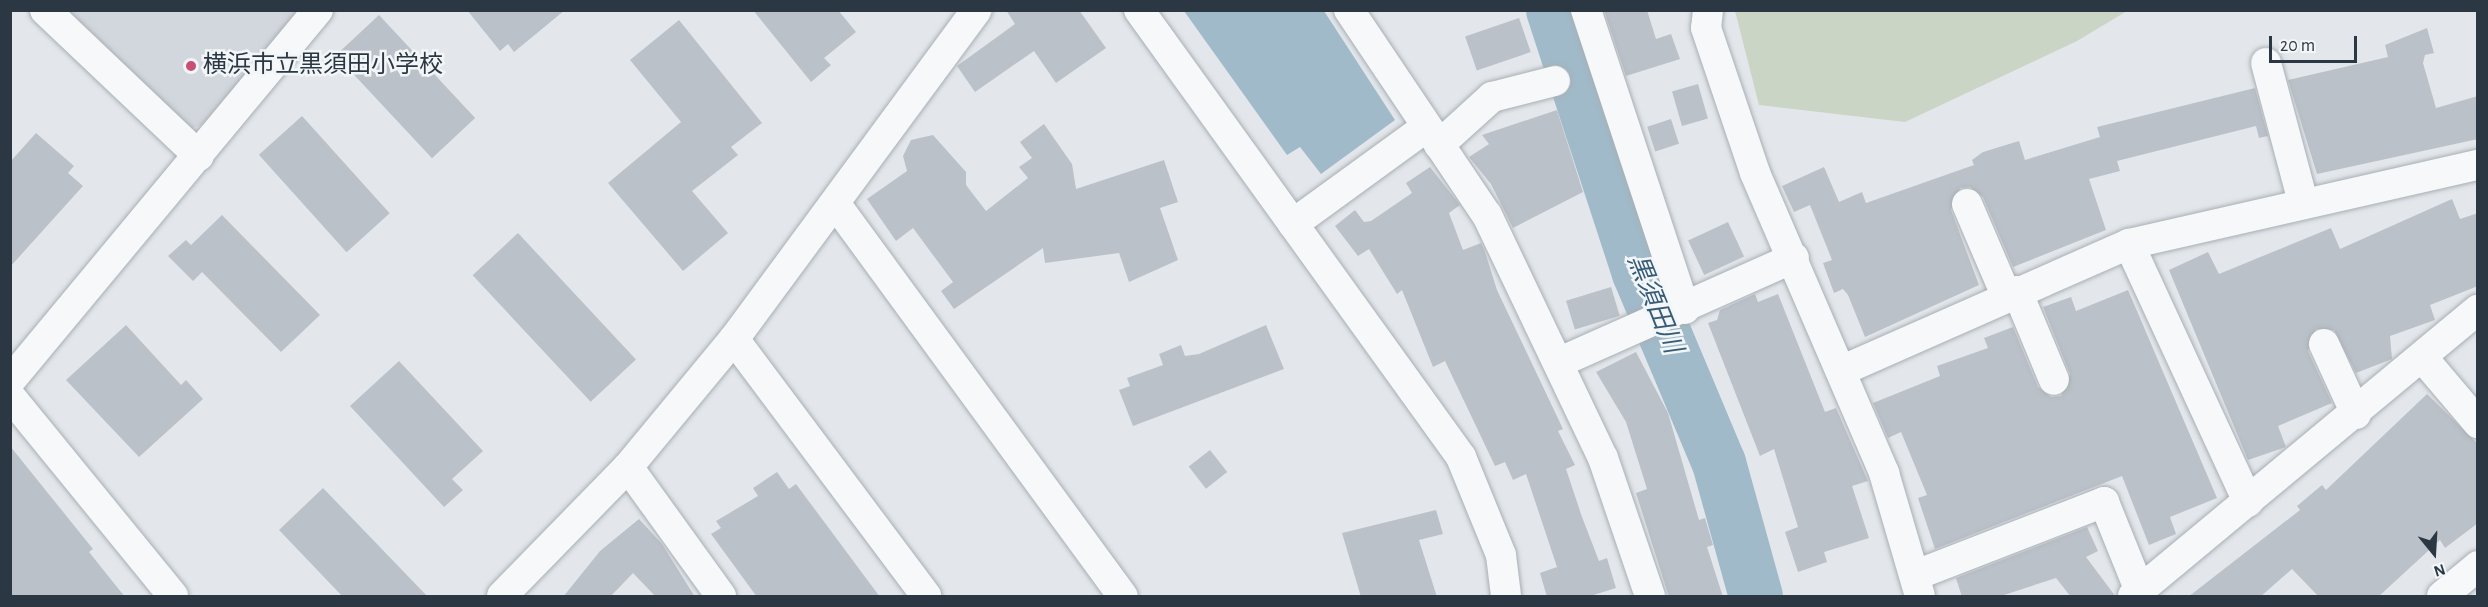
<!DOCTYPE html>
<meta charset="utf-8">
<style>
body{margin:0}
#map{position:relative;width:2488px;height:607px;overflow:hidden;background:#e3e7eb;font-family:"Alegreya Sans","Noto Sans JP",sans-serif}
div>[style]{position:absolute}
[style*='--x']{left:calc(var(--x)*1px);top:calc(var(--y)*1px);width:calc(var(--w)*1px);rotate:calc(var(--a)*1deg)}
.built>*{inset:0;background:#d2d7dd}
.green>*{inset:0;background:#cbd5c5}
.water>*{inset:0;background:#a0bac9}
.river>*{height:54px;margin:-27px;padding:0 27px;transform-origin:27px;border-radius:27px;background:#a0bac9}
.building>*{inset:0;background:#bbc1c8;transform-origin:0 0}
.roads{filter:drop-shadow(0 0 2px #a8afb5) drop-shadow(0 0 2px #a8afb5)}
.minor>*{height:30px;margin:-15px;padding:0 15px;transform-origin:15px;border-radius:15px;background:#f6f8f9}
.dots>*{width:16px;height:16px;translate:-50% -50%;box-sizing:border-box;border:3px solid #f3f6f8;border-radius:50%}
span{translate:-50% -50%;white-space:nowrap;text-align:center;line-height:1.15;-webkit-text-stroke:5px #f3f6f8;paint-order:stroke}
.poi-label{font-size:24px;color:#2b3743}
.left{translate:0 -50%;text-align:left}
.water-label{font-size:26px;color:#375c76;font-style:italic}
.frame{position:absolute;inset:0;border:12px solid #2b3743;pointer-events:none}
.north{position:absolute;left:2404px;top:523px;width:60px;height:60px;-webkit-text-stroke:4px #f3f6f8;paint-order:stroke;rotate:162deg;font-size:16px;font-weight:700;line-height:24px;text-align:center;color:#2b3743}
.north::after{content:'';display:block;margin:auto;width:21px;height:27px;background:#2b3743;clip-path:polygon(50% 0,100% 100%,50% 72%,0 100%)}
.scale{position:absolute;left:2269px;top:36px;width:88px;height:27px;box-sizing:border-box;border:3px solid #2b3743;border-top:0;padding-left:8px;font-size:18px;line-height:21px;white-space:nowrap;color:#2b3743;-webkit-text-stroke:4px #f3f6f8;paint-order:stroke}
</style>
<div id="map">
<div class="built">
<div style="clip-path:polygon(69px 11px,303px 11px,209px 122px,190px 129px)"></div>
</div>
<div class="green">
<div style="clip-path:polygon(1735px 11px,1735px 10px,2127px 11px,2077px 41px,1905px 122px,1759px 105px)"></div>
</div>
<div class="water">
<div style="clip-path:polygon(1184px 11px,1324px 11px,1395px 120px,1321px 174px,1300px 147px,1287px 155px)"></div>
</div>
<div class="river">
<div style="--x:1553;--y:10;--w:277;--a:71.9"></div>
<div style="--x:1639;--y:273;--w:206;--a:67.2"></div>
<div style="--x:1719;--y:463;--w:138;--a:74.5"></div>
</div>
<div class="building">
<div style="clip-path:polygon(467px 10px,565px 10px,514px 52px,508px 44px,500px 51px)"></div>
<div style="clip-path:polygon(753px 10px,838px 10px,856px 32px,824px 58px,831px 65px,811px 82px)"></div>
<div style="clip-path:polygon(1006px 10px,1079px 10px,1106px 48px,1056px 83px,1034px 51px,975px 92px,957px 66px,1015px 24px)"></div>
<div style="clip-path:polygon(1604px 10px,1647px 10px,1656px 39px,1671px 34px,1680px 59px,1626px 76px)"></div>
<div style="left:379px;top:15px;width:141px;height:59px;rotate:47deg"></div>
<div style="left:1519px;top:18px;width:36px;height:57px;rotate:71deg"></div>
<div style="clip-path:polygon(679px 20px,762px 123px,731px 147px,738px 155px,692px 191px,728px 233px,683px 271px,608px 183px,681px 122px,630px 60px)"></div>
<div style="clip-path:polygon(2427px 28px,2434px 53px,2425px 55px,2423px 63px,2436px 108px,2478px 96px,2478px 139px,2317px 174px,2288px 80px,2388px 57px,2385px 45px)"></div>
<div style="left:1698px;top:84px;width:36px;height:27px;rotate:74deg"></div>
<div style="clip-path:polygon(2255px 88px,2268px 136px,2259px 138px,2256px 126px,2117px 161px,2120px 171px,2089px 179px,2106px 230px,2013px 267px,1983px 197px,1970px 187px,1960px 188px,1951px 210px,1979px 285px,1865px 337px,1848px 295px,1843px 289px,1834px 293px,1823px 263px,1832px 260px,1810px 205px,1794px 212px,1782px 186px,1824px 167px,1839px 202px,1862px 192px,1866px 203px,1974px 165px,1972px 160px,1983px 152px,2019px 141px,2025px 160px,2100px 137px,2097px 127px)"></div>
<div style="clip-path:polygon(1557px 110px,1583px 192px,1513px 228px,1491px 184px,1469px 157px,1489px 144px,1482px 135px)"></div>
<div style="left:302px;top:116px;width:131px;height:58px;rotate:48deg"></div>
<div style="left:1671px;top:119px;width:26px;height:25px;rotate:72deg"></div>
<div style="clip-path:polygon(1044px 124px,1072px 164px,1076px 189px,1164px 160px,1178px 202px,1160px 208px,1178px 260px,1129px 282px,1119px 253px,1045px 263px,1043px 248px,954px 309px,941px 291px,953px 282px,913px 228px,896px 241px,867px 199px,907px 171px,903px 156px,911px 140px,933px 135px,966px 172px,966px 185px,986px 211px,1028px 178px,1019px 167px,1032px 158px,1020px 142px)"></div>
<div style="clip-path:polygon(36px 133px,74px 166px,68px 173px,83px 186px,10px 267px,10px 162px)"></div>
<div style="clip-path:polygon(1430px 167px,1460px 205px,1449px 213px,1463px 250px,1481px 243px,1484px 249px,1497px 290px,1563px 429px,1558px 431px,1575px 465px,1566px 469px,1582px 517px,1599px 561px,1607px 558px,1616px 588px,1587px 597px,1547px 597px,1540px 573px,1557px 567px,1526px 474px,1513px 480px,1505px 462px,1495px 466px,1445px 361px,1433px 367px,1402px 290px,1397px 294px,1369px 249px,1358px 256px,1335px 226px,1355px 210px,1364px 222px,1371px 221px,1412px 193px,1406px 183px)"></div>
<div style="clip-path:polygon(2452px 199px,2460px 219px,2478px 213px,2478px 286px,2430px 305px,2435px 320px,2390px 336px,2392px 359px,2356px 373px,2334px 330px,2316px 329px,2308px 351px,2332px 403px,2278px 426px,2286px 447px,2248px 460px,2169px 270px,2208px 252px,2219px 274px,2331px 228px,2340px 249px)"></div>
<div style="clip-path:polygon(222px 215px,320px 315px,281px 352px,202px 272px,193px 281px,168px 256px,186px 240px,191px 245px)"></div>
<div style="left:1728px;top:222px;width:38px;height:44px;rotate:65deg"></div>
<div style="left:518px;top:233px;width:173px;height:62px;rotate:47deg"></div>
<div style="left:1611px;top:287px;width:30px;height:47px;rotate:73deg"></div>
<div style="clip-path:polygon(2128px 290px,2217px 498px,2170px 517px,2176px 534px,2149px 545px,2122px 476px,1935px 549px,1918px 498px,1927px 495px,1901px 432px,1888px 438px,1873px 403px,1940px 376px,1937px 366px,1988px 348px,1984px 338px,2013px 327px,2038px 387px,2051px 397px,2061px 396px,2070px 374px,2043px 307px,2071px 297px,2076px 311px)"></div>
<div style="clip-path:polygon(1755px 294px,1758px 302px,1778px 294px,1825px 412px,1836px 408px,1868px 481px,1852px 486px,1869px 538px,1824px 552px,1827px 562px,1798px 572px,1785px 532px,1798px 527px,1774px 449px,1760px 456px,1708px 323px,1717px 320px,1720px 310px)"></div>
<div style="clip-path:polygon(126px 325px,181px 385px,186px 380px,203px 399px,139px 457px,66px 380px)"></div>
<div style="clip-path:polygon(1266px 325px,1284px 369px,1133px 426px,1119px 390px,1130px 386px,1127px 378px,1163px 365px,1159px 354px,1181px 345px,1185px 356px,1199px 354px)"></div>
<div style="clip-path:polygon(1636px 352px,1668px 413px,1699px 520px,1705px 518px,1713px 545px,1707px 547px,1723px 597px,1669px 597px,1636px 493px,1647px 489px,1626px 422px,1596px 372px)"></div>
<div style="clip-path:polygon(399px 361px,483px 451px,452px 479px,463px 490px,444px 507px,350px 406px)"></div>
<div style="clip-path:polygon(2427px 394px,2478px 444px,2478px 523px,2445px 548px,2440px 540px,2378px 597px,2319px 597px,2292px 569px,2260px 597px,2188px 597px,2300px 510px,2297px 506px,2322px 485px,2326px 490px)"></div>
<div style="clip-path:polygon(10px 446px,93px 549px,89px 552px,125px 597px,10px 597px)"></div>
<div style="left:1210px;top:450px;width:28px;height:27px;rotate:52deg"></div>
<div style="clip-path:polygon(777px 472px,789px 489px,796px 484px,880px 597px,757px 597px,711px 534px,721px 528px,716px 521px,758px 496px,753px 488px)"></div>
<div style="clip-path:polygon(323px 488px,428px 597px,343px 597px,279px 530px)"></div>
<div style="clip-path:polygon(1436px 510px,1443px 534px,1419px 540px,1437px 597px,1361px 597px,1342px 533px)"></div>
<div style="clip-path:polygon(639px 519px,662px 544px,695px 597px,656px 597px,633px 573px,610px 597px,563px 597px,600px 551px)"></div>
<div style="clip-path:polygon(2087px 527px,2098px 551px,2086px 557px,2116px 597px,2071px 597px,2056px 578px,1998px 597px,1962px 597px,1956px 578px)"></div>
</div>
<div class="roads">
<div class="minor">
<div style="--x:45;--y:10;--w:212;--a:43.5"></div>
<div style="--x:1139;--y:10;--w:551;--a:54.23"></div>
<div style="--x:1461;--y:457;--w:106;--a:67.8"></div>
<div style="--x:1501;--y:555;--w:41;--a:83"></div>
<div style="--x:1349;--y:10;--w:247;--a:56.1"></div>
<div style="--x:1487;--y:215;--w:269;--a:64.5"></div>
<div style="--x:1603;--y:458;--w:146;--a:71.2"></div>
<div style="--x:1586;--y:10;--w:315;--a:71.7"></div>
<div style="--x:1708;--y:10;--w:18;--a:96"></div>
<div style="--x:1706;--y:28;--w:153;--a:71.3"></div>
<div style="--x:1755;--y:173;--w:327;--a:66.7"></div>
<div style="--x:1884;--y:473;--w:128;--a:73.7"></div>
<div style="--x:2266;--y:63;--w:144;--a:75.1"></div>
<div style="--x:1439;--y:145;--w:72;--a:-42.2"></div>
<div style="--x:1492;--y:97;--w:65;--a:-14.3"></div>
<div style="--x:835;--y:203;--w:487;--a:53.8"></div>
<div style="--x:1967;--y:204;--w:99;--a:66.8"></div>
<div style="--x:1293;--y:224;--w:163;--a:-36"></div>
<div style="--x:2129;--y:244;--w:284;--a:65.2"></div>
<div style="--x:2017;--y:291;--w:96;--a:67.4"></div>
<div style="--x:734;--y:339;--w:321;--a:53.2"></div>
<div style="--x:2324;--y:344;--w:77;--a:65.4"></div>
<div style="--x:2422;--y:357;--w:87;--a:49.7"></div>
<div style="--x:1560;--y:362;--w:256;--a:-24"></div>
<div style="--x:1843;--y:370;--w:313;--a:-23.8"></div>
<div style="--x:2129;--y:244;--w:358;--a:-12.8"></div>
<div style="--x:10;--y:381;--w:482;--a:-50.3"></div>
<div style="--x:10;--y:396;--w:258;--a:50.8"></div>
<div style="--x:628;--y:467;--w:159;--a:54.2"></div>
<div style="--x:1916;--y:575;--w:202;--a:-21.2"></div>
<div style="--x:2104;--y:502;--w:96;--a:68"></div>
<div style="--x:502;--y:596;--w:180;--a:-45.7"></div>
<div style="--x:628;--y:467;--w:166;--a:-50.4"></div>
<div style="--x:734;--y:339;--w:409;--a:-53.6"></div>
<div style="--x:2133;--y:596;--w:448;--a:-39.7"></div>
<div style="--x:2442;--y:596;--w:47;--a:-39.8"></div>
</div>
</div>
<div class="dots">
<div style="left:191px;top:66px;background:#cb4e73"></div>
</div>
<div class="poi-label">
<span class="left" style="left:203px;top:66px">横浜市立黒須田小学校</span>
</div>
<div class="water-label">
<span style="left:1654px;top:304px;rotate:68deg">黒須田川</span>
</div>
<div class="frame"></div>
<div class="north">N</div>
<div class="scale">20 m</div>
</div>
